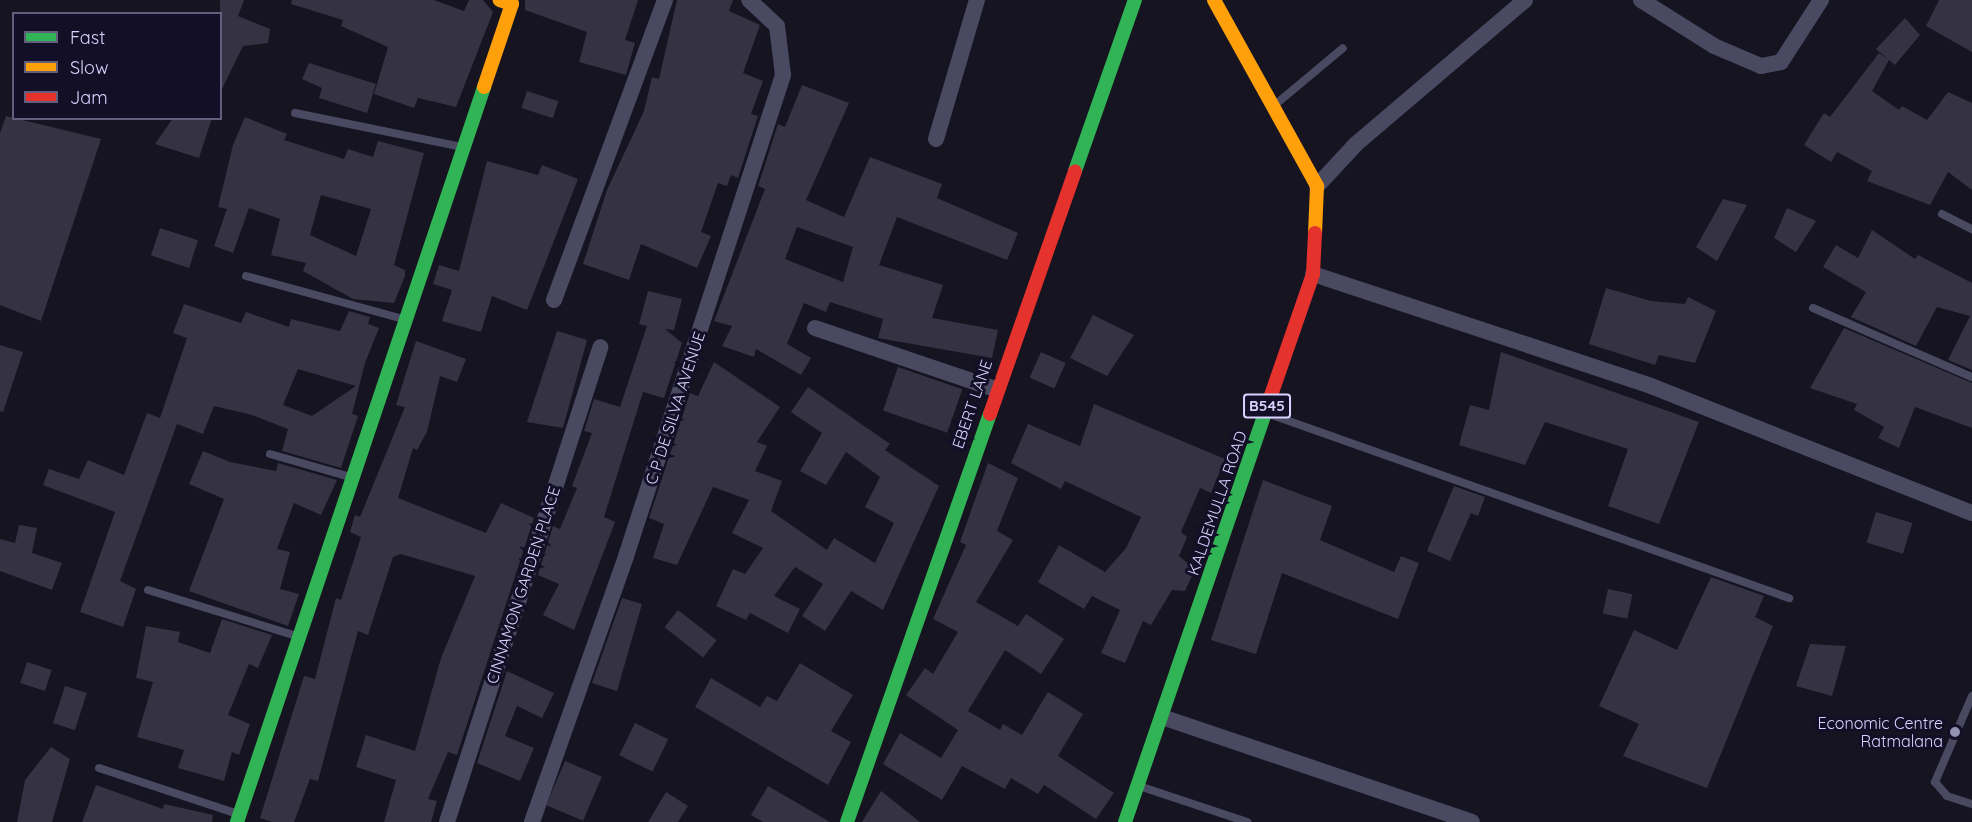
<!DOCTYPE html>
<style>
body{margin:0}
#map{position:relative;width:1972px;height:822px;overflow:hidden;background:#161421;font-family:Quicksand,sans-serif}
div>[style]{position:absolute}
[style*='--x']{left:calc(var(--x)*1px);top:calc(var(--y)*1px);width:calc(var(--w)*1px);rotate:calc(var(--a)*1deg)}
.building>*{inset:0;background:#343243;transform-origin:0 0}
.lane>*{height:8px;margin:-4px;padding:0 4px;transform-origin:4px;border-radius:4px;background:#4a4962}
.street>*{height:16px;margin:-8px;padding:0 8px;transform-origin:8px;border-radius:8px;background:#4a4962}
.fast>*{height:14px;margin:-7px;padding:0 7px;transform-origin:7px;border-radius:7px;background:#30b455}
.slow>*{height:14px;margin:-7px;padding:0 7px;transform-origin:7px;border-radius:7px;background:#ff9f0a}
.jam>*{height:14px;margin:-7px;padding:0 7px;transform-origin:7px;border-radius:7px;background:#e5322d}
.dots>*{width:16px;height:16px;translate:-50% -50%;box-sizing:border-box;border:3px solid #130f26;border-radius:50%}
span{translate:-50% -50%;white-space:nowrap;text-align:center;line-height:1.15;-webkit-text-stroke:6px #130f26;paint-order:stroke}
.shield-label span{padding:2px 4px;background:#130f26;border:2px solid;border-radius:4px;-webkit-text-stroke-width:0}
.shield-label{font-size:15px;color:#d9d4ff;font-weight:700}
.street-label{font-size:16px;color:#d9d4ff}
.poi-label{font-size:16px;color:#d9d4ff}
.right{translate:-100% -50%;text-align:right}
.legend{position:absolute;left:12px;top:12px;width:210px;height:108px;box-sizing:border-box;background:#130f26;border:2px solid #625e7d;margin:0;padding:8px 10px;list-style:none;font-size:18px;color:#d9d4ff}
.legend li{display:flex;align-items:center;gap:12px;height:30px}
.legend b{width:30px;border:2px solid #625e7d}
</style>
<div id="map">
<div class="building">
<div style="clip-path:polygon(220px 0,244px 0,238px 16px,270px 29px,268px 43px,243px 46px,220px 93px)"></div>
<div style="clip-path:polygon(292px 0,434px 0,464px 11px,469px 0,483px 0,493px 12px,456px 107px,418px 98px,414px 108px,374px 94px,388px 47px,341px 26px,343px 20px,291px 4px)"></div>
<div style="clip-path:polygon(525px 0,638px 0,625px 40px,635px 43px,626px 75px,579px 62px,587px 32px,525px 10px)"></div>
<div style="clip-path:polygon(677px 0,733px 0,729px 11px,760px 25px,743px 73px,763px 81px,751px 114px,758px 116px,738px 178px,731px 175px,727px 186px,718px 183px,701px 232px,711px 236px,697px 268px,641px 244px,629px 280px,583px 264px,607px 190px,644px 111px,652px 77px,659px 79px)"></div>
<div style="clip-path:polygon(1939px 0,1972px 0,1972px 52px,1926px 26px)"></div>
<div style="clip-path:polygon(1905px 18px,1920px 35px,1895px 65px,1889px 60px,1872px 91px,1899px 110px,1902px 106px,1927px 120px,1948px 92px,1972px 103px,1972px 190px,1948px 172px,1930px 205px,1867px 181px,1872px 171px,1837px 152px,1831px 162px,1804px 145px,1824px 113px,1830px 117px,1879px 53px,1888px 59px,1876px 49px)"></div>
<div style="clip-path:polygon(309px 63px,376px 84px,367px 113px,319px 98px,322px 88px,302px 79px)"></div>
<div style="clip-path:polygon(evenodd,802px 85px,849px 103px,806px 200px,844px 217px,870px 157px,942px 184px,937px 198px,1018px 233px,1007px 260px,897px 217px,879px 265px,943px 285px,932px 318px,998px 330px,992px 358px,878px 338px,883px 319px,830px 302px,826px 312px,804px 303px,787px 344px,811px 358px,801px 375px,756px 349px,754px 357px,722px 346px,732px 326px,714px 321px,765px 189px,758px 186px,778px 124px,785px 127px,802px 85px,797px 227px,853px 247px,843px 282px,785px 259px,797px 227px)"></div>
<div style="left:527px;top:91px;width:33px;height:18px;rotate:18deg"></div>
<div style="clip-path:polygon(6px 116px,101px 139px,41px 321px,0 305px,0 133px)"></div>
<div style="clip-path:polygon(evenodd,245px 117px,287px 134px,284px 140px,344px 159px,348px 149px,373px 157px,378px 141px,424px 153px,394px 265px,405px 270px,405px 276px,394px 303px,353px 299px,303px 271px,306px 263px,271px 255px,280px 219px,249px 208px,233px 253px,214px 246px,227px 209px,218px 207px,233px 145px,245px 117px,321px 195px,371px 209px,356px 256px,310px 235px,321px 195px)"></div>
<div style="clip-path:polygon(173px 118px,212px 118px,199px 158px,155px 144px)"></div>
<div style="clip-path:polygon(487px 161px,538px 175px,542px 165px,578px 179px,527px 310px,492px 296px,481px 332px,442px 321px,452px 290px,433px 284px,439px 265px,459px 271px)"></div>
<div style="clip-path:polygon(1723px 199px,1747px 205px,1717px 261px,1696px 247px)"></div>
<div style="clip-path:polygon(1787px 208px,1816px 221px,1796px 252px,1774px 238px)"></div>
<div style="left:160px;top:228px;width:40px;height:29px;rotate:18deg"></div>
<div style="clip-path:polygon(1872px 230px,1915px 259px,1918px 255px,1972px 283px,1972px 370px,1948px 360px,1970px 316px,1937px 307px,1916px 346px,1851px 317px,1866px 292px,1823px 267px,1836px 245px,1858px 258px)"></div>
<div style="clip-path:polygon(1606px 288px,1651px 301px,1685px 304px,1688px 297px,1716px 311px,1695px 363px,1659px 355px,1655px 365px,1589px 344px)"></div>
<div style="clip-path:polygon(648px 291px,682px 299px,674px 330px,665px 329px,682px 343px,664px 398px,643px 392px,604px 517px,615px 522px,574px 630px,543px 615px,559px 584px,538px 575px,553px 526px,560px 529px,577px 488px,572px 486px,592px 433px,584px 431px,594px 399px,620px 407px,647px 326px,639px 324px)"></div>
<div style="clip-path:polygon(evenodd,184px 304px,241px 323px,246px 312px,289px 327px,291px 319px,340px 331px,349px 311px,370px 317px,368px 324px,379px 328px,365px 363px,352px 414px,358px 416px,341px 468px,282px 451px,288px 429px,252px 415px,214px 406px,203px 434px,177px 424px,120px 581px,136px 589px,123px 627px,80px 612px,115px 512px,43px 485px,49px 469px,79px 479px,88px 460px,124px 475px,147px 413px,160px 418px,187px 338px,173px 333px,184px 304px,298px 369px,356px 386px,312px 416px,283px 405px,298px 369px)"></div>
<div style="clip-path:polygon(1093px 315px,1134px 335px,1107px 376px,1070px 358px)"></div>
<div style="clip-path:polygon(1844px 328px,1972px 383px,1972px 428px,1915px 407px,1899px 448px,1878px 438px,1884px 427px,1854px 410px,1857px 404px,1810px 388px)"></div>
<div style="clip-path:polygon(557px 331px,587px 340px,563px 428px,527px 422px)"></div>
<div style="clip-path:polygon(416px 341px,466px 359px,457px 382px,440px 376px,427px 432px,417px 450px,413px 448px,398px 498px,486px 533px,501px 503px,534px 518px,457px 755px,448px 752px,428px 799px,437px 801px,431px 822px,384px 822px,396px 780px,356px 767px,366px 735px,415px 751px,441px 658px,475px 576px,401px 554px,393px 557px,368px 635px,358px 631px,318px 781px,310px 779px,294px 822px,272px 822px,260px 818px,304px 676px,315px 679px,336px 598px,341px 600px,361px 537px,350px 532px,355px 515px,360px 517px,405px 407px,396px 405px)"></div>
<div style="clip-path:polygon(0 345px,23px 352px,3px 412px,0 411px)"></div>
<div style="left:1041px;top:352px;width:27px;height:28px;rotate:24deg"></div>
<div style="clip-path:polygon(1501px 352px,1699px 422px,1659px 524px,1608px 506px,1628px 449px,1545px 422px,1525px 465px,1459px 445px,1470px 405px,1489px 410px)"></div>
<div style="clip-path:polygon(714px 362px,780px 407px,757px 442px,767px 446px,755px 471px,782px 481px,771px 511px,827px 550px,834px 538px,875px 563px,894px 523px,865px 507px,880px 477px,846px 452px,826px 485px,800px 471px,822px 433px,791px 412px,808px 387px,890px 444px,885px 450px,939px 486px,883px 610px,851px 591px,825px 631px,802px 616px,823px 584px,795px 567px,774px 596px,800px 609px,788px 633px,750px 613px,746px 620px,716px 606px,733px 569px,745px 574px,763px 548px,732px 533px,749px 500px,713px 487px,677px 565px,653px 558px,664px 524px,649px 518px,690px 393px,698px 396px)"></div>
<div style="left:898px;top:367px;width:68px;height:46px;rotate:19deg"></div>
<div style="clip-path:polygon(1094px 404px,1225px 459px,1211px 493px,1200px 488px,1181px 532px,1187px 537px,1179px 556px,1195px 569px,1185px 591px,1172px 590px,1151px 625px,1143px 621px,1125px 663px,1101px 653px,1120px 610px,1092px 596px,1084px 609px,1038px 582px,1059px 545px,1105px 572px,1126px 548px,1141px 517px,1065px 481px,1061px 489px,1011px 463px,1028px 424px,1080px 446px)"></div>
<div style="clip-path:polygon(203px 451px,230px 462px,276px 471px,278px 463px,337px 480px,321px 515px,294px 503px,277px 549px,290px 552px,280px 589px,299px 594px,288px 626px,189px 591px,224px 499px,189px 484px)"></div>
<div style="clip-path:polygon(988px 463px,1018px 478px,997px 531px,1013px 540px,976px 602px,1018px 626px,1026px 614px,1064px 639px,1041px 674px,1005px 650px,968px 711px,1000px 730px,1003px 724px,1022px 735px,1048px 692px,1083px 714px,1058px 756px,1114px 793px,1096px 819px,1044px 785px,1038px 794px,1011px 778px,1005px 789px,962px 766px,942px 800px,883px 764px,900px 733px,941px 758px,958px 730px,906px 695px,925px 668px,933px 674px,958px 632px,933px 619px,966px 545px,960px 542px)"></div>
<div style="clip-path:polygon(1263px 480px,1332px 506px,1320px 540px,1394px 572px,1401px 556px,1419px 563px,1398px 619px,1282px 573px,1256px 654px,1211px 640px)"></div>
<div style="clip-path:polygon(1454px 486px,1485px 497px,1478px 516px,1471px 513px,1450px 561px,1427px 551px)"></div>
<div style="left:1876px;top:512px;width:38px;height:32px;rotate:17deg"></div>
<div style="clip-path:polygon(19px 525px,37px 528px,32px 553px,62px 563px,52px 590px,0 571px,0 539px,15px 543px)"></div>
<div style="clip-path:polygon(1711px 577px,1764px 596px,1755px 617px,1773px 626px,1707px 788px,1623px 756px,1639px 724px,1599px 706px,1634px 630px,1677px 650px)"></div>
<div style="left:1608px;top:589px;width:25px;height:25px;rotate:12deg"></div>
<div style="clip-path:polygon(622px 598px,642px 604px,617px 691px,592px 683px)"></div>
<div style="left:678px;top:610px;width:49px;height:22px;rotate:38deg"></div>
<div style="clip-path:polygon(222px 619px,272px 635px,258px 668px,249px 664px,228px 715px,250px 724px,239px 755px,232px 752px,224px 781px,178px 768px,184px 750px,137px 737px,153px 682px,136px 678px,146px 626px,180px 632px,178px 642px,210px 653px)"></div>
<div style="clip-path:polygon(1810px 644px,1846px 646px,1832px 696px,1796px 686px)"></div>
<div style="left:27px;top:662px;width:26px;height:22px;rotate:18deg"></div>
<div style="clip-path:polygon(800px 663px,853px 695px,831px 731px,851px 742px,828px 785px,695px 707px,711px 678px,760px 707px,767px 696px,777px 701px)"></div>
<div style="clip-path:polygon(507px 671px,554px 693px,542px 718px,517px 706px,505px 736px,534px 748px,520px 781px,477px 763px)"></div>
<div style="left:65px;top:686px;width:23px;height:39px;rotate:18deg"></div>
<div style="left:635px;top:723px;width:37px;height:36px;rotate:26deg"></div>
<div style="clip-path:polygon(51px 747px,70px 759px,52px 822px,17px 822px,25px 780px)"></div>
<div style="left:565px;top:761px;width:40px;height:48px;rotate:23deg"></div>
<div style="clip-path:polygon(96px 785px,163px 809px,164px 804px,213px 815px,212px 822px,82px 822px)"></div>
<div style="clip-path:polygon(768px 786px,830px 822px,763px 822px,751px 815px)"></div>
<div style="clip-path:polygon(881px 791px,920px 822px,862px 822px)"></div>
<div style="clip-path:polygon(666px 792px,688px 806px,678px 822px,648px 822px)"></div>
</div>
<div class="lane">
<div style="--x:1276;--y:104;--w:87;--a:-39.9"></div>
<div style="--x:295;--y:113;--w:170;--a:11.5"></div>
<div style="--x:1942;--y:214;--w:34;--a:27"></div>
<div style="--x:246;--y:276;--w:163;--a:15.3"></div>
<div style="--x:1813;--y:308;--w:173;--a:23.5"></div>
<div style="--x:1269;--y:414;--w:552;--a:19.49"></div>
<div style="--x:270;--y:454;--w:83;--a:16"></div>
<div style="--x:148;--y:590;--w:156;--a:17.2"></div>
<div style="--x:1972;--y:696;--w:94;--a:113.3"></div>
<div style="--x:1935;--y:782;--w:18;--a:49"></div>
<div style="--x:1947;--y:796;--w:26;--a:18"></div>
<div style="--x:99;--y:768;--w:146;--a:18.3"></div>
<div style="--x:1142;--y:787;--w:111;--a:18.4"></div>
</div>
<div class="street">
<div style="--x:1641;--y:0;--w:86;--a:32.2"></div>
<div style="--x:1714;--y:46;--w:51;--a:23.1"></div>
<div style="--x:1761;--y:66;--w:20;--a:-11"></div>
<div style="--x:1781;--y:62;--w:74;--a:-57.2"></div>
<div style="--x:936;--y:139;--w:145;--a:-73.6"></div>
<div style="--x:1317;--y:186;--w:57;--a:-47.1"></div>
<div style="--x:1356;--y:144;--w:222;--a:-40.4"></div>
<div style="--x:1313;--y:274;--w:356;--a:18.3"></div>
<div style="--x:1651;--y:386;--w:345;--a:21.6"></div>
<div style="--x:554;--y:300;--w:320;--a:-69.7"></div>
<div style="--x:815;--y:328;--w:190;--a:18.7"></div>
<div style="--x:1162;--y:717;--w:327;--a:18.7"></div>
<div style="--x:447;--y:822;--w:499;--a:-72.1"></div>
<div style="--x:532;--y:822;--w:282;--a:-70.5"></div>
<div style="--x:626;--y:556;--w:506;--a:-71.92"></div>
<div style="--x:783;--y:75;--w:49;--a:-97"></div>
<div style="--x:777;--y:26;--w:38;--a:-137"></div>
</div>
<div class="fast">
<div style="--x:1075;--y:171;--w:181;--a:-70.7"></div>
<div style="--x:237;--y:822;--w:775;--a:-71.42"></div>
<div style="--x:847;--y:822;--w:432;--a:-70.7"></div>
<div style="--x:1125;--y:822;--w:442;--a:-71.1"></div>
</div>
<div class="slow">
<div style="--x:1214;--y:0;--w:213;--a:61"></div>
<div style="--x:1317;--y:186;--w:47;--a:92.4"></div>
<div style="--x:484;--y:87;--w:88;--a:-71.4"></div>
<div style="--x:512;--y:4;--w:13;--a:-162"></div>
</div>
<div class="jam">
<div style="--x:1268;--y:404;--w:138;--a:-70.9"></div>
<div style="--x:1313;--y:274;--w:41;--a:-87.2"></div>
<div style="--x:990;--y:414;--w:257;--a:-70.7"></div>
</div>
<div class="dots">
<div style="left:1955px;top:732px;background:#9591b1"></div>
</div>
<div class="shield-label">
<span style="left:1267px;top:406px">B545</span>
</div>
<div class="street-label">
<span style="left:972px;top:404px;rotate:-71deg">EBERT LANE</span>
<span style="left:675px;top:408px;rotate:-72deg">C P DE SILVA AVENUE</span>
<span style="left:1217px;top:503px;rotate:-71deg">KALDEMULLA ROAD</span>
<span style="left:523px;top:585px;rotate:-72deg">CINNAMON GARDEN PLACE</span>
</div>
<div class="poi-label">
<span class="right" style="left:1943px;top:732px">Economic Centre<br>Ratmalana</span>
</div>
<ul class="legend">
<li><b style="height:8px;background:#30b455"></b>Fast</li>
<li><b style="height:8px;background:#ff9f0a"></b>Slow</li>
<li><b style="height:8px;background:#e5322d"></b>Jam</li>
</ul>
</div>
